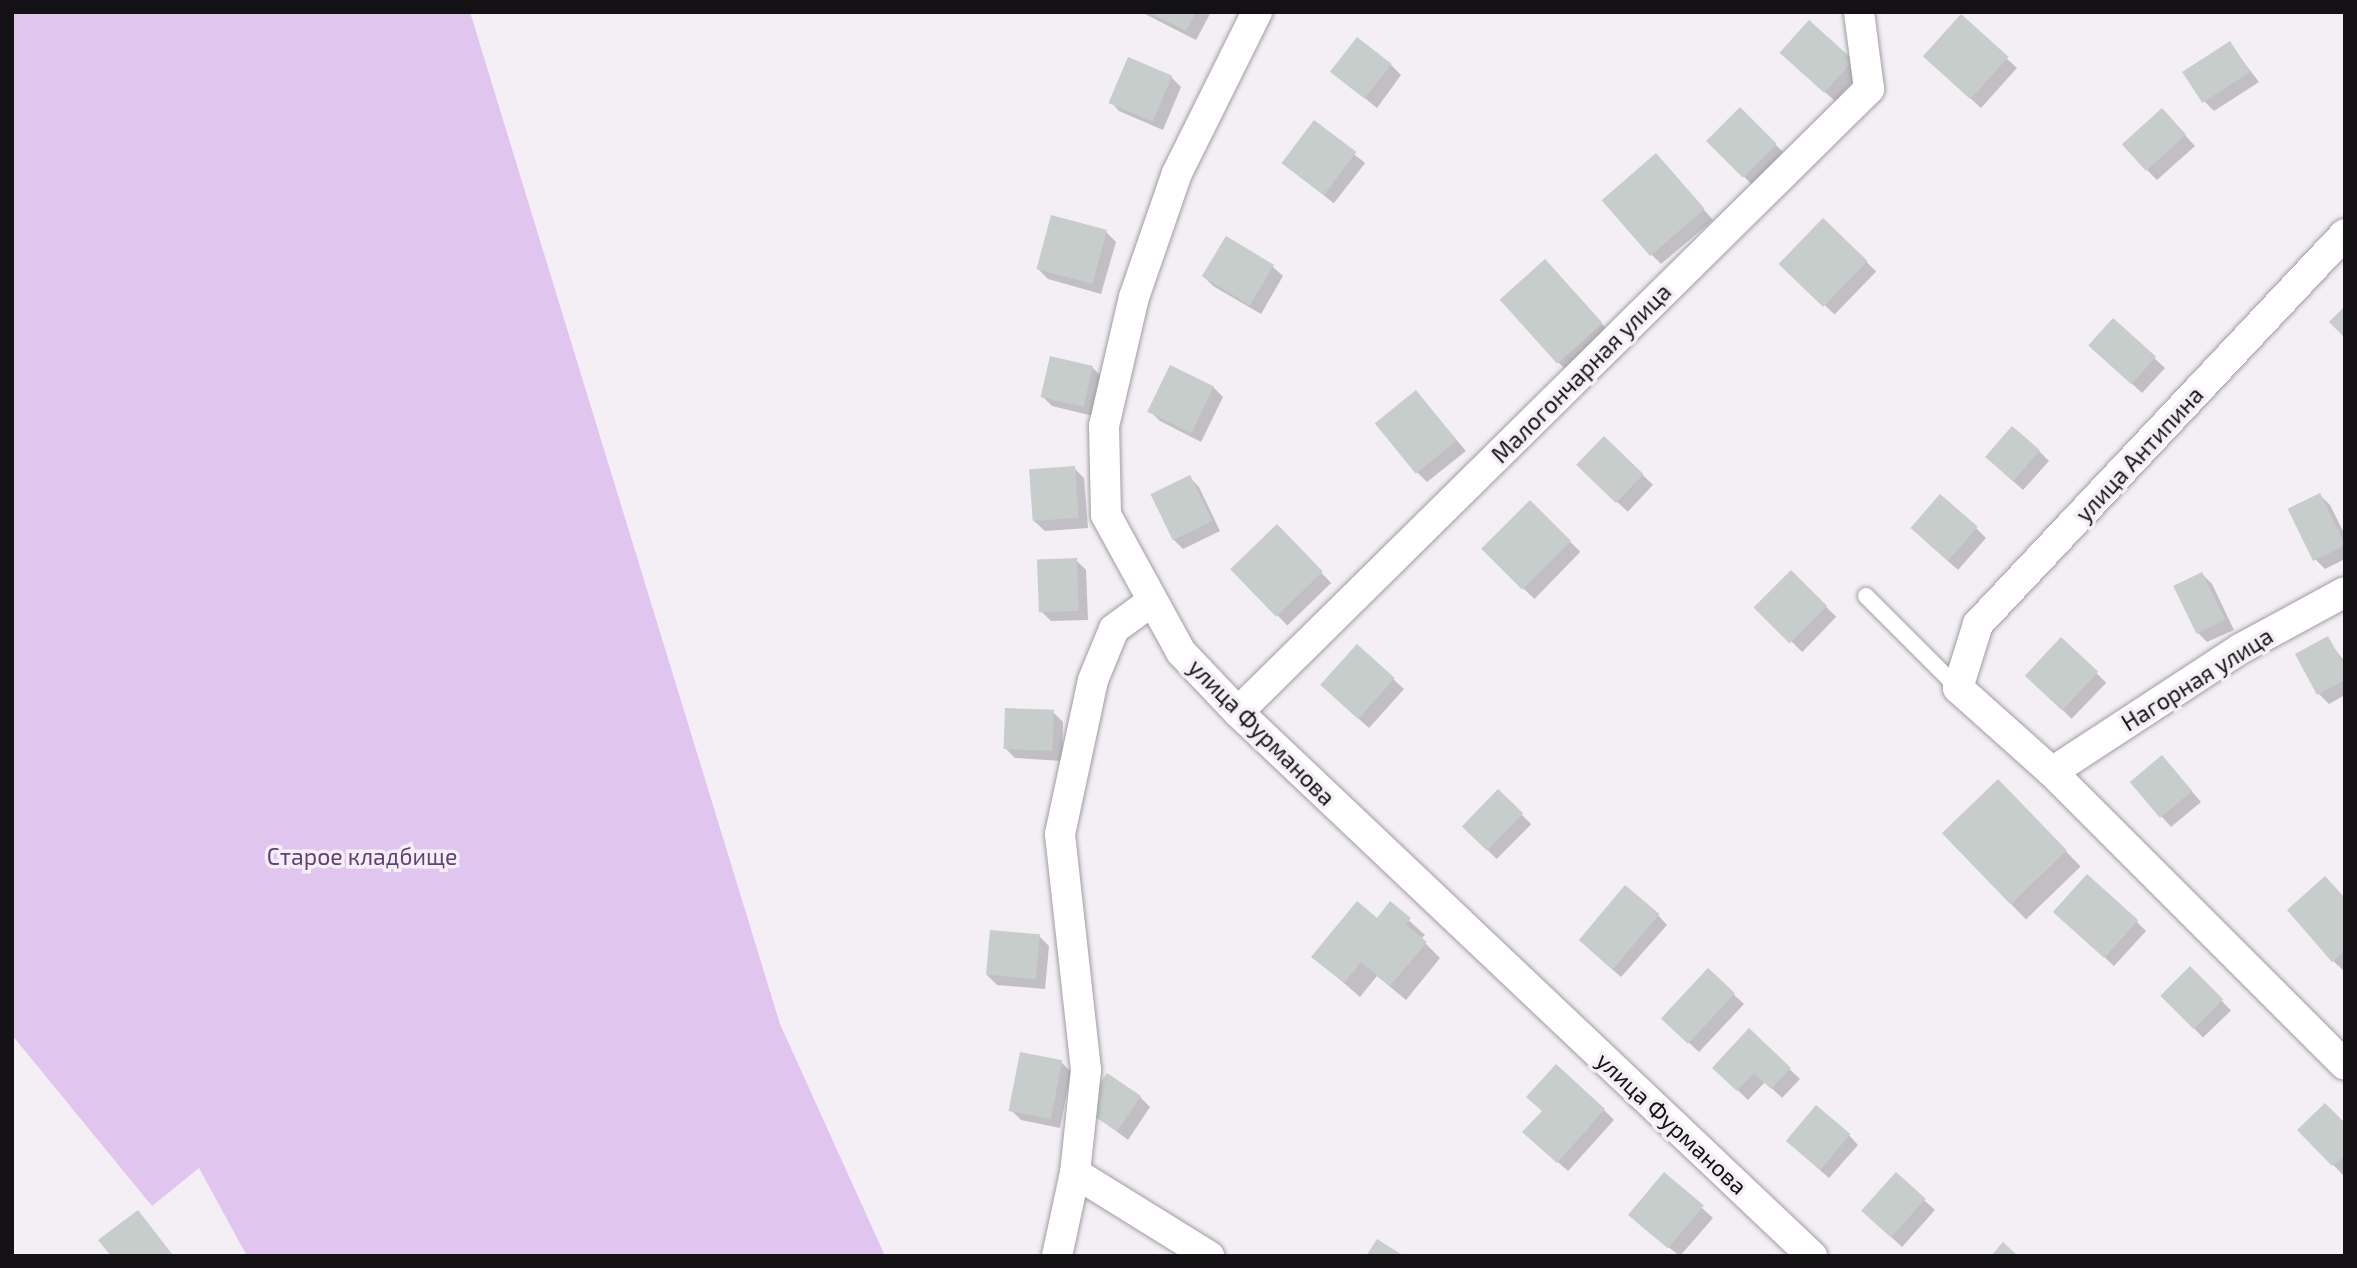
<!DOCTYPE html>
<meta charset="utf-8">
<style>
body{margin:0}
#map{position:relative;width:2357px;height:1268px;overflow:hidden;background:#f3eff5;font-family:"Exo 2",sans-serif}
div>[style]{position:absolute}
[style*='--x']{left:calc(var(--x)*1px);top:calc(var(--y)*1px);width:calc(var(--w)*1px);rotate:calc(var(--a)*1deg)}
.green>*{inset:0;background:#e0c5ef}
.shadow>*{inset:0;background:#0003;transform-origin:0 0}
.building>*{inset:0;background:#c6cdca;transform-origin:0 0}
.roads{filter:drop-shadow(0 0 2px #a09da2) drop-shadow(0 0 2px #a09da2)}
.lane>*{height:16px;margin:-8px;padding:0 8px;transform-origin:8px;border-radius:8px;background:#fff}
.street>*{height:30px;margin:-15px;padding:0 15px;transform-origin:15px;border-radius:15px;background:#fff}
span{translate:-50% -50%;white-space:nowrap;text-align:center;line-height:1.15;-webkit-text-stroke:7px #f3eff5;paint-order:stroke}
.street-label{font-size:23px;color:#131113}
.park-label{font-size:23px;color:#654077}
.frame{position:absolute;inset:0;border:14px solid #131113;pointer-events:none}
</style>
<div id="map">
<div class="green">
<div style="clip-path:polygon(12px 12px,470px 12px,780px 1024px,885px 1256px,247px 1256px,199px 1168px,152px 1206px,12px 1035px)"></div>
</div>
<div class="shadow">
<div style="clip-path:polygon(1141px 12px,1211px 12px,1196px 40px)"></div>
<div style="clip-path:polygon(1961px 17px,2017px 68px,1981px 108px,1935px 66px)"></div>
<div style="clip-path:polygon(1809px 22px,1863px 71px,1835px 101px,1791px 62px)"></div>
<div style="clip-path:polygon(2229px 43px,2259px 82px,2214px 111px,2204px 101px)"></div>
<div style="clip-path:polygon(1129px 59px,1171px 77px,1181px 87px,1163px 130px,1119px 111px,1110px 101px)"></div>
<div style="clip-path:polygon(1391px 65px,1401px 75px,1377px 108px,1334px 73px)"></div>
<div style="left:1740px;top:109px;width:65px;height:45px;rotate:45deg"></div>
<div style="clip-path:polygon(2172px 121px,2195px 146px,2157px 180px,2147px 170px)"></div>
<div style="left:1314px;top:123px;width:65px;height:51px;rotate:38deg"></div>
<div style="clip-path:polygon(1665px 165px,1713px 220px,1661px 264px,1652px 255px)"></div>
<div style="left:1823px;top:220px;width:74px;height:60px;rotate:44deg"></div>
<div style="clip-path:polygon(1106px 232px,1116px 242px,1101px 294px,1048px 279px,1038px 269px)"></div>
<div style="clip-path:polygon(1226px 238px,1273px 267px,1283px 276px,1261px 314px,1213px 286px,1203px 276px)"></div>
<div style="clip-path:polygon(1555px 271px,1611px 334px,1568px 372px,1558px 362px)"></div>
<div style="clip-path:polygon(2114px 321px,2165px 368px,2142px 393px,2101px 355px)"></div>
<div style="clip-path:polygon(1092px 367px,1102px 377px,1093px 416px,1052px 406px,1042px 396px)"></div>
<div style="clip-path:polygon(1213px 387px,1223px 397px,1201px 442px,1160px 421px,1150px 411px)"></div>
<div style="clip-path:polygon(1416px 392px,1466px 451px,1427px 482px,1417px 472px)"></div>
<div style="left:1604px;top:439px;width:67px;height:37px;rotate:43deg"></div>
<div style="clip-path:polygon(2039px 451px,2049px 461px,2023px 490px,1997px 467px)"></div>
<div style="clip-path:polygon(1074px 468px,1084px 478px,1088px 528px,1045px 531px,1034px 521px)"></div>
<div style="clip-path:polygon(1189px 477px,1199px 487px,1220px 531px,1183px 549px,1173px 539px)"></div>
<div style="clip-path:polygon(2320px 495px,2330px 505px,2345px 535px,2345px 559px,2325px 569px,2315px 559px)"></div>
<div style="left:1530px;top:503px;width:70px;height:66px;rotate:44deg"></div>
<div style="left:1277px;top:527px;width:78px;height:61px;rotate:46deg"></div>
<div style="clip-path:polygon(1976px 528px,1986px 538px,1958px 570px,1922px 538px)"></div>
<div style="clip-path:polygon(1076px 560px,1086px 570px,1088px 620px,1051px 621px,1041px 611px)"></div>
<div style="left:1791px;top:573px;width:63px;height:49px;rotate:44deg"></div>
<div style="clip-path:polygon(2202px 574px,2212px 584px,2234px 630px,2207px 642px,2197px 632px)"></div>
<div style="left:2061px;top:639px;width:63px;height:50px;rotate:44deg"></div>
<div style="clip-path:polygon(2327px 639px,2345px 662px,2345px 695px,2329px 704px,2319px 694px)"></div>
<div style="clip-path:polygon(1357px 646px,1404px 689px,1369px 728px,1332px 695px)"></div>
<div style="clip-path:polygon(1053px 712px,1063px 722px,1062px 761px,1015px 758px,1005px 748px)"></div>
<div style="clip-path:polygon(2171px 768px,2201px 802px,2171px 827px,2132px 783px)"></div>
<div style="left:1998px;top:781px;width:119px;height:76px;rotate:46deg"></div>
<div style="left:1498px;top:791px;width:47px;height:49px;rotate:45deg"></div>
<div style="clip-path:polygon(2345px 899px,2345px 969px,2343px 970px,2333px 961px)"></div>
<div style="clip-path:polygon(1391px 904px,1425px 935px,1421px 939px,1440px 958px,1406px 1000px,1377px 976px,1360px 997px,1314px 957px,1377px 920px)"></div>
<div style="clip-path:polygon(1658px 915px,1667px 925px,1621px 977px,1589px 949px)"></div>
<div style="clip-path:polygon(2065px 921px,2136px 921px,2146px 931px,2114px 966px)"></div>
<div style="clip-path:polygon(1039px 936px,1049px 946px,1045px 989px,997px 985px,987px 975px)"></div>
<div style="left:2190px;top:968px;width:59px;height:39px;rotate:46deg"></div>
<div style="clip-path:polygon(1708px 971px,1744px 1004px,1699px 1052px,1673px 1028px)"></div>
<div style="clip-path:polygon(1749px 1031px,1800px 1079px,1782px 1098px,1765px 1082px,1748px 1100px,1724px 1077px)"></div>
<div style="clip-path:polygon(1061px 1062px,1071px 1072px,1060px 1128px,1021px 1120px,1011px 1110px)"></div>
<div style="clip-path:polygon(1140px 1097px,1150px 1107px,1128px 1140px,1086px 1108px)"></div>
<div style="clip-path:polygon(1604px 1110px,1614px 1120px,1568px 1171px,1535px 1142px)"></div>
<div style="clip-path:polygon(2345px 1125px,2345px 1174px,2343px 1175px,2300px 1130px)"></div>
<div style="clip-path:polygon(1849px 1135px,1858px 1145px,1829px 1178px,1797px 1150px)"></div>
<div style="clip-path:polygon(1665px 1175px,1713px 1218px,1680px 1256px,1640px 1225px)"></div>
<div style="clip-path:polygon(1896px 1175px,1935px 1210px,1902px 1247px,1873px 1220px)"></div>
</div>
<div class="building">
<div style="clip-path:polygon(1148px 12px,1196px 12px,1186px 31px)"></div>
<div style="left:1961px;top:14px;width:64px;height:57px;rotate:42deg"></div>
<div style="left:1809px;top:20px;width:60px;height:44px;rotate:42deg"></div>
<div style="left:1357px;top:37px;width:44px;height:44px;rotate:38deg"></div>
<div style="left:2230px;top:41px;width:37px;height:57px;rotate:57deg"></div>
<div style="left:1128px;top:57px;width:48px;height:50px;rotate:23deg"></div>
<div style="left:1740px;top:107px;width:52px;height:48px;rotate:45deg"></div>
<div style="left:2162px;top:108px;width:36px;height:54px;rotate:48deg"></div>
<div style="left:1314px;top:120px;width:53px;height:54px;rotate:37deg"></div>
<div style="left:1656px;top:153px;width:74px;height:72px;rotate:49deg"></div>
<div style="left:1051px;top:215px;width:58px;height:56px;rotate:15deg"></div>
<div style="left:1823px;top:218px;width:62px;height:64px;rotate:44deg"></div>
<div style="left:1226px;top:236px;width:56px;height:47px;rotate:31deg"></div>
<div style="left:1545px;top:259px;width:86px;height:61px;rotate:48deg"></div>
<div style="clip-path:polygon(2345px 306px,2345px 338px,2329px 322px)"></div>
<div style="left:2113px;top:318px;width:58px;height:37px;rotate:42deg"></div>
<div style="left:1050px;top:356px;width:44px;height:42px;rotate:13deg"></div>
<div style="left:1170px;top:365px;width:49px;height:52px;rotate:26deg"></div>
<div style="left:1416px;top:390px;width:65px;height:53px;rotate:51deg"></div>
<div style="left:2012px;top:426px;width:37px;height:41px;rotate:41deg"></div>
<div style="left:1604px;top:436px;width:55px;height:40px;rotate:44deg"></div>
<div style="left:1075px;top:466px;width:52px;height:46px;rotate:86deg"></div>
<div style="left:1190px;top:475px;width:51px;height:44px;rotate:64deg"></div>
<div style="left:2320px;top:493px;width:58px;height:36px;rotate:64deg"></div>
<div style="left:1940px;top:494px;width:50px;height:45px;rotate:41deg"></div>
<div style="left:1530px;top:500px;width:58px;height:69px;rotate:45deg"></div>
<div style="left:1277px;top:524px;width:66px;height:65px;rotate:46deg"></div>
<div style="left:1077px;top:558px;width:53px;height:40px;rotate:88deg"></div>
<div style="left:1791px;top:570px;width:51px;height:53px;rotate:45deg"></div>
<div style="left:2202px;top:572px;width:53px;height:32px;rotate:64deg"></div>
<div style="clip-path:polygon(2328px 636px,2345px 667px,2345px 680px,2317px 695px,2295px 654px)"></div>
<div style="left:2061px;top:637px;width:51px;height:53px;rotate:43deg"></div>
<div style="left:1357px;top:644px;width:51px;height:55px;rotate:42deg"></div>
<div style="left:1005px;top:708px;width:49px;height:41px;rotate:2deg"></div>
<div style="left:2162px;top:755px;width:47px;height:42px;rotate:50deg"></div>
<div style="left:1998px;top:779px;width:99px;height:78px;rotate:46deg"></div>
<div style="left:1498px;top:789px;width:35px;height:52px;rotate:44deg"></div>
<div style="left:2087px;top:874px;width:69px;height:51px;rotate:42deg"></div>
<div style="clip-path:polygon(2325px 876px,2345px 898px,2345px 950px,2332px 962px,2287px 910px)"></div>
<div style="left:1625px;top:885px;width:45px;height:72px;rotate:40deg"></div>
<div style="clip-path:polygon(1357px 901px,1377px 918px,1390px 901px,1411px 918px,1406px 925px,1427px 942px,1390px 986px,1361px 962px,1344px 983px,1311px 957px)"></div>
<div style="left:990px;top:930px;width:50px;height:45px;rotate:5deg"></div>
<div style="left:2190px;top:966px;width:47px;height:42px;rotate:45deg"></div>
<div style="left:1708px;top:968px;width:37px;height:69px;rotate:43deg"></div>
<div style="clip-path:polygon(1749px 1028px,1791px 1068px,1771px 1089px,1754px 1073px,1737px 1091px,1712px 1068px)"></div>
<div style="left:1020px;top:1052px;width:43px;height:60px;rotate:11deg"></div>
<div style="clip-path:polygon(1556px 1064px,1605px 1109px,1557px 1163px,1522px 1132px,1542px 1111px,1526px 1097px)"></div>
<div style="left:1107px;top:1073px;width:41px;height:43px;rotate:34deg"></div>
<div style="clip-path:polygon(2325px 1103px,2345px 1123px,2345px 1155px,2332px 1166px,2297px 1130px)"></div>
<div style="left:1816px;top:1105px;width:45px;height:47px;rotate:40deg"></div>
<div style="left:1664px;top:1172px;width:52px;height:56px;rotate:40deg"></div>
<div style="left:1896px;top:1172px;width:40px;height:52px;rotate:42deg"></div>
<div style="clip-path:polygon(138px 1210px,172px 1254px,170px 1256px,111px 1256px,98px 1240px)"></div>
<div style="clip-path:polygon(1377px 1239px,1404px 1256px,1366px 1256px)"></div>
<div style="clip-path:polygon(2003px 1242px,2018px 1256px,1991px 1256px)"></div>
</div>
<div class="roads">
<div class="lane">
<div style="--x:1866;--y:596;--w:130;--a:45"></div>
</div>
<div class="street">
<div style="--x:1257;--y:12;--w:180;--a:116.4"></div>
<div style="--x:1177;--y:173;--w:131;--a:109.1"></div>
<div style="--x:1134;--y:297;--w:132;--a:103.1"></div>
<div style="--x:1104;--y:426;--w:89;--a:88.7"></div>
<div style="--x:1106;--y:515;--w:156;--a:61.3"></div>
<div style="--x:1181;--y:652;--w:83;--a:46.5"></div>
<div style="--x:1238;--y:712;--w:791;--a:43.46"></div>
<div style="--x:2345;--y:234;--w:536;--a:133.26"></div>
<div style="--x:1978;--y:624;--w:67;--a:107.4"></div>
<div style="--x:1958;--y:688;--w:126;--a:41.8"></div>
<div style="--x:2052;--y:772;--w:414;--a:45"></div>
<div style="--x:1238;--y:712;--w:887;--a:-44.63"></div>
<div style="--x:1869;--y:89;--w:78;--a:-97.4"></div>
<div style="--x:2052;--y:772;--w:225;--a:-33.2"></div>
<div style="--x:2240;--y:649;--w:119;--a:-28.5"></div>
<div style="--x:1075;--y:1173;--w:158;--a:31.8"></div>
<div style="--x:1057;--y:1256;--w:85;--a:-77.8"></div>
<div style="--x:1075;--y:1173;--w:104;--a:-83.9"></div>
<div style="--x:1086;--y:1070;--w:237;--a:-96.3"></div>
<div style="--x:1060;--y:834;--w:157;--a:-77.9"></div>
<div style="--x:1093;--y:680;--w:55;--a:-67.6"></div>
<div style="--x:1114;--y:629;--w:46;--a:-36.1"></div>
</div>
</div>
<div class="street-label">
<span style="left:1581px;top:373px;rotate:-45deg">Малогончарная улица</span>
<span style="left:2139px;top:454px;rotate:-47deg">улица Антипина</span>
<span style="left:2197px;top:679px;rotate:-32deg">Нагорная улица</span>
<span style="left:1262px;top:732px;rotate:45deg">улица Фурманова</span>
<span style="left:1672px;top:1123px;rotate:43deg">улица Фурманова</span>
</div>
<div class="park-label">
<span style="left:362px;top:856px">Старое кладбище</span>
</div>
<div class="frame"></div>
</div>
